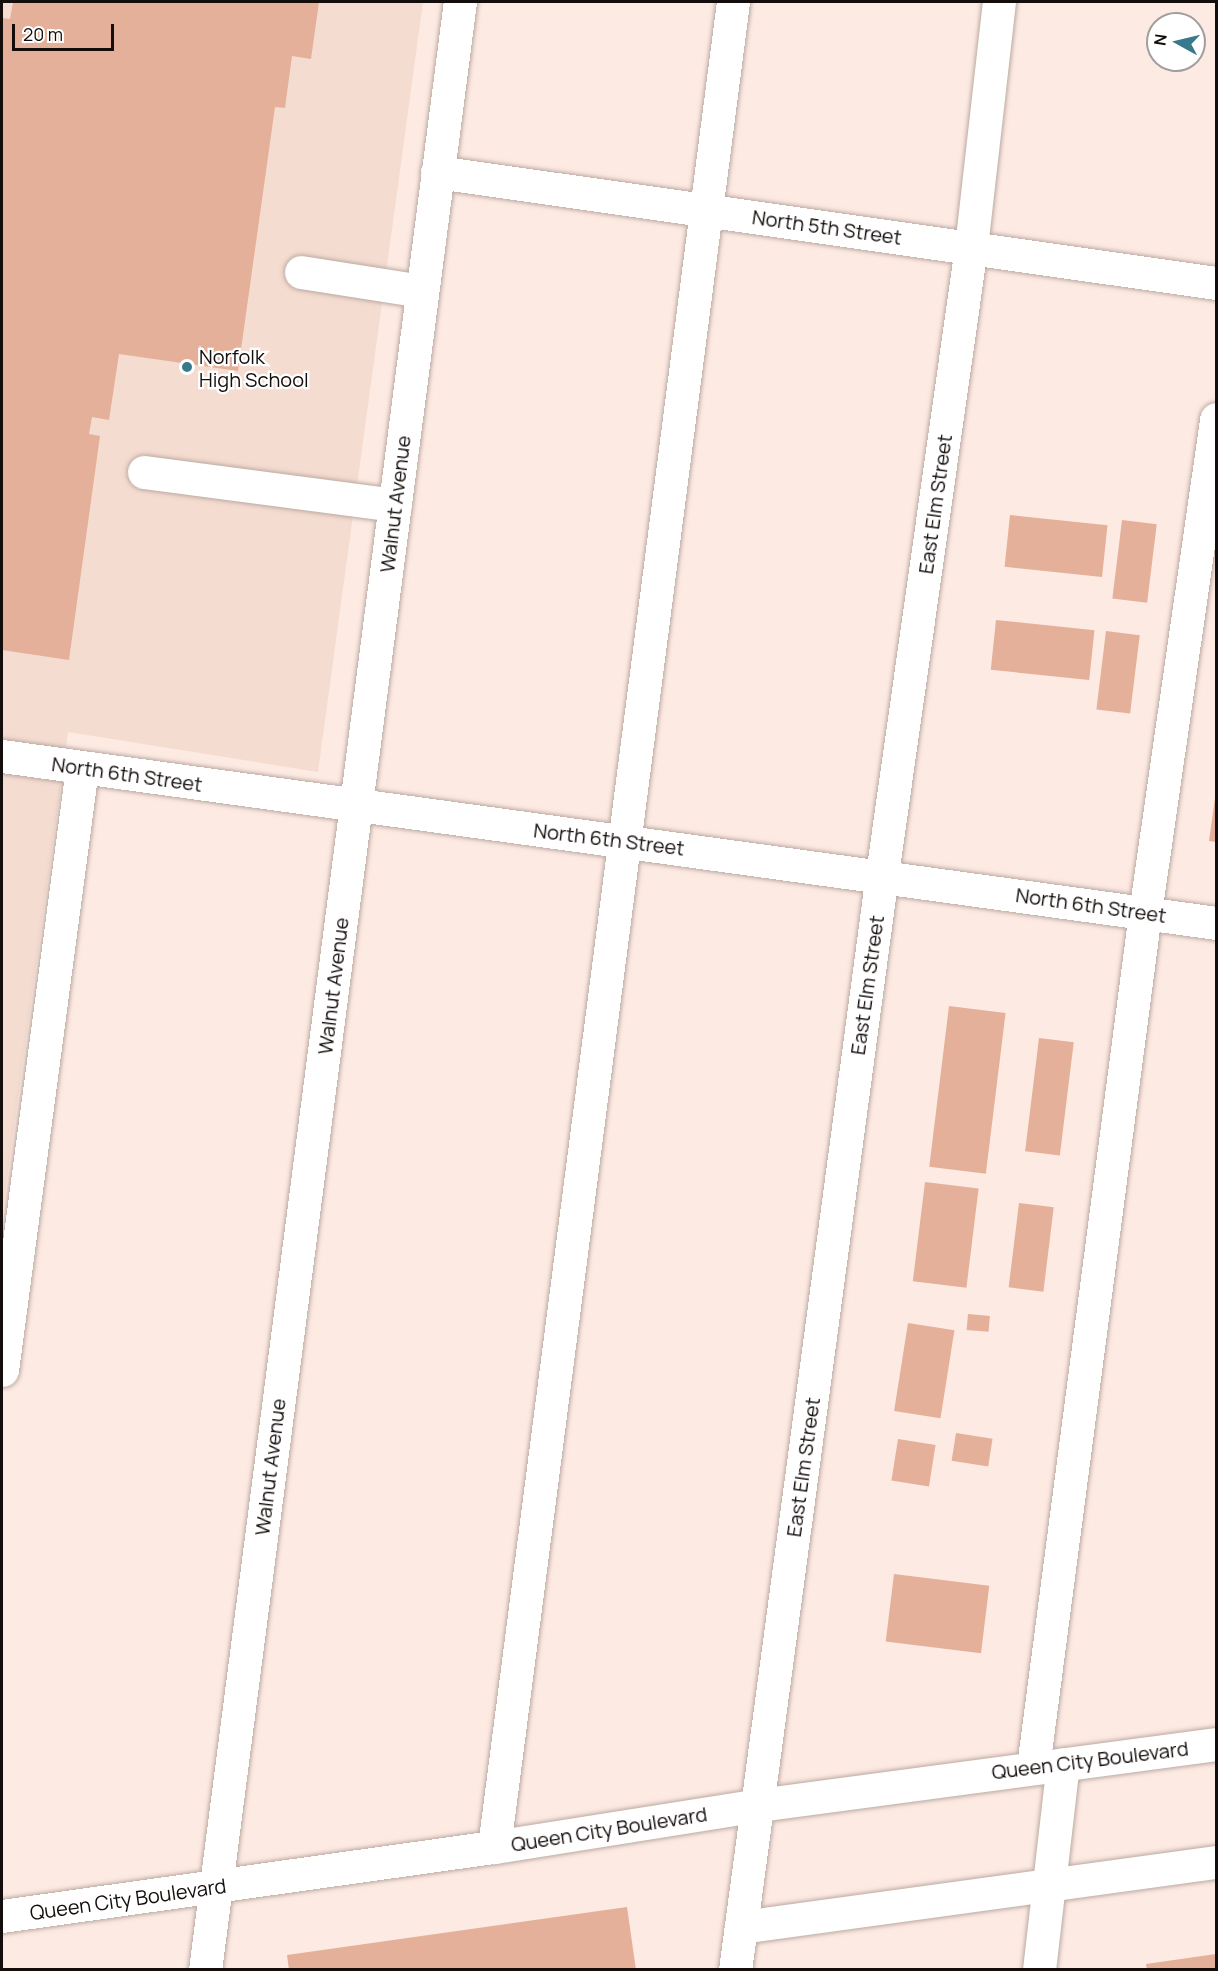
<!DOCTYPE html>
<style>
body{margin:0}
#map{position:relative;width:1218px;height:1971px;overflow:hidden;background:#fdeae2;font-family:Manrope,sans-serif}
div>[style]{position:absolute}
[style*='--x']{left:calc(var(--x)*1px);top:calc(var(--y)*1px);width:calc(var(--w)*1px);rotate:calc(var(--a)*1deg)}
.built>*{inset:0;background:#f5dcd0}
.building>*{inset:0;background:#e4b099;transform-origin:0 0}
.roads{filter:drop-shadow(0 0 2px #bbaaa2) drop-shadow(0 0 2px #bbaaa2)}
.minor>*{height:33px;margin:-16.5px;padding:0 16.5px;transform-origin:16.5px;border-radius:16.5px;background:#fff}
.dots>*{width:16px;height:16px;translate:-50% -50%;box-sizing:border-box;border:3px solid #fff;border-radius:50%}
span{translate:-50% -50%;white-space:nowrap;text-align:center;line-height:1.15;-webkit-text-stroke:4.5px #fff;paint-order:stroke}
.street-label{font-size:20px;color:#130d0b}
.poi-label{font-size:20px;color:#130d0b}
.left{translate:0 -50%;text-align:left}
.frame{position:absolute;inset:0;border:3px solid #130d0b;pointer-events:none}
.north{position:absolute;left:1146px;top:12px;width:60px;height:60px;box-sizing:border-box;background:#fff;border:2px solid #a19e9d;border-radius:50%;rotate:278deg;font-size:16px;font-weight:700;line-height:24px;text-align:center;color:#130d0b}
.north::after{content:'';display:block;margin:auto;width:21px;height:27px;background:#387a8b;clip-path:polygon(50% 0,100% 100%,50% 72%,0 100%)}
.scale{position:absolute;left:12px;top:24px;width:102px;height:27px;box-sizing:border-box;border:3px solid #130d0b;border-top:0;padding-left:8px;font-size:18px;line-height:21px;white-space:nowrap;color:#130d0b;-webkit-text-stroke:4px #fff;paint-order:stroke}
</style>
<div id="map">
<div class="built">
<div style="clip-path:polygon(2px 2px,423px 2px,318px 772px,68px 732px,2px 1215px)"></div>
</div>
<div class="building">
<div style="clip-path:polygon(13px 2px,319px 2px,311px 59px,292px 56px,285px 108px,275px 107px,238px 371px,119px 354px,109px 420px,92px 417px,89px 434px,100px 436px,69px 660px,2px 650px,2px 18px,10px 19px)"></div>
<div style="left:1010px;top:515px;width:98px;height:52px;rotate:6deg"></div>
<div style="left:1122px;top:520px;width:35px;height:79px;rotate:7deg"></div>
<div style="left:996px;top:620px;width:99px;height:50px;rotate:6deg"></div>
<div style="left:1106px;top:631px;width:34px;height:79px;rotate:7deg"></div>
<div style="clip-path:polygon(1215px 798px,1216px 798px,1216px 842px,1209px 841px)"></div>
<div style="left:949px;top:1006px;width:57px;height:162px;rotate:7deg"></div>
<div style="left:1039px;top:1038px;width:35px;height:114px;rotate:7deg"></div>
<div style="left:925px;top:1182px;width:54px;height:100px;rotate:7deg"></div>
<div style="left:1019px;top:1203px;width:35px;height:85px;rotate:7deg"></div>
<div style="left:968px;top:1314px;width:22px;height:16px;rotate:5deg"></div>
<div style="left:908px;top:1323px;width:47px;height:89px;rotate:9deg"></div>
<div style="left:956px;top:1433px;width:37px;height:28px;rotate:9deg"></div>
<div style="left:898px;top:1439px;width:38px;height:42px;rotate:9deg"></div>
<div style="left:894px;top:1574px;width:96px;height:68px;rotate:7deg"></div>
<div style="clip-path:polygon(627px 1907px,636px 1970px,289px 1970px,287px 1955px)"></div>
<div style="clip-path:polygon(1216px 1954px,1216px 1970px,1147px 1970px,1146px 1964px)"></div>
</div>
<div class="roads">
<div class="minor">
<div style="--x:437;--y:172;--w:787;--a:8.11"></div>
<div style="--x:301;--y:272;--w:122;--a:8.9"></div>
<div style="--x:144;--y:472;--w:253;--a:7.5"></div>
<div style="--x:2;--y:756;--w:1225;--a:7.83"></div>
<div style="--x:2;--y:1370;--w:607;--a:-82.43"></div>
<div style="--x:1033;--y:1767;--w:861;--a:-82.53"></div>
<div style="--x:1145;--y:913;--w:499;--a:-81.8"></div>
<div style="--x:494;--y:1847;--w:1860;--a:-82.62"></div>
<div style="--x:2;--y:1916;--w:497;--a:-8"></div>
<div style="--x:494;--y:1847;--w:268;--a:-9"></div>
<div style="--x:759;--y:1805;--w:461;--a:-7.6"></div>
<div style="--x:741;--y:1927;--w:479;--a:-7.8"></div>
<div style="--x:205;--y:1970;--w:1984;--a:-82.62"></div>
<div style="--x:735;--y:1970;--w:1106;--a:-82.36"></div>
<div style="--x:882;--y:874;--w:633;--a:-81.92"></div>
<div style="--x:971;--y:247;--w:247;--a:-83.5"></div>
<div style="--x:1039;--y:1970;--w:207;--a:-83.4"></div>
</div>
</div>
<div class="dots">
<div style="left:187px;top:367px;background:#387a8b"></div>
</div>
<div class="street-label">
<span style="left:827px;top:227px;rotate:8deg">North 5th Street</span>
<span style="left:395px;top:504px;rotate:-83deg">Walnut Avenue</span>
<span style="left:935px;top:504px;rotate:-82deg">East Elm Street</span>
<span style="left:127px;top:774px;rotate:8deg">North 6th Street</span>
<span style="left:609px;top:839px;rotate:7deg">North 6th Street</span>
<span style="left:1091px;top:905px;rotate:8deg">North 6th Street</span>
<span style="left:867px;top:985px;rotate:-82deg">East Elm Street</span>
<span style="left:333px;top:986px;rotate:-83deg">Walnut Avenue</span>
<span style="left:270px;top:1467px;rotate:-83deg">Walnut Avenue</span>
<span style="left:803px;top:1467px;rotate:-82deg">East Elm Street</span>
<span style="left:1090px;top:1760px;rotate:-7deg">Queen City Boulevard</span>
<span style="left:609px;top:1829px;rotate:-9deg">Queen City Boulevard</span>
<span style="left:128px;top:1899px;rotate:-8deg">Queen City Boulevard</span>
</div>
<div class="poi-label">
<span class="left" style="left:199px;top:368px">Norfolk<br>High School</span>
</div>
<div class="frame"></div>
<div class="north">N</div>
<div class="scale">20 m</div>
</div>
